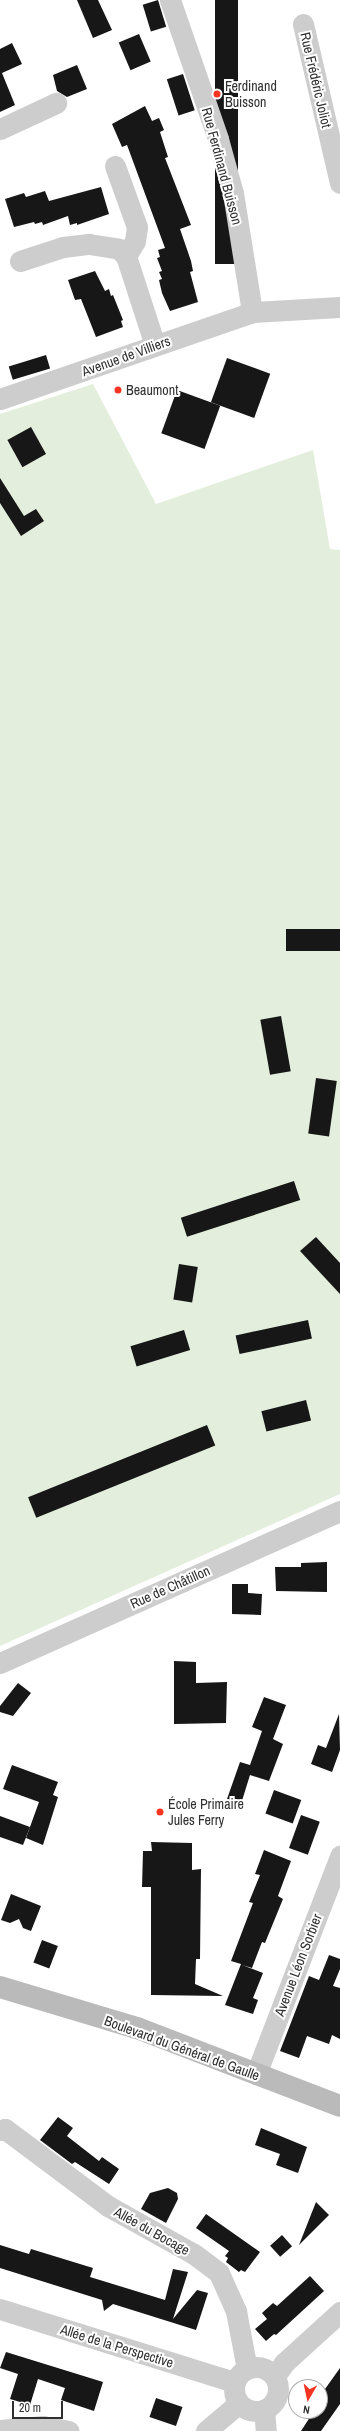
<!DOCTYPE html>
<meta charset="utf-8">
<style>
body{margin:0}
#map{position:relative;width:340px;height:2431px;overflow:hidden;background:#fff;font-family:"Archivo Narrow",sans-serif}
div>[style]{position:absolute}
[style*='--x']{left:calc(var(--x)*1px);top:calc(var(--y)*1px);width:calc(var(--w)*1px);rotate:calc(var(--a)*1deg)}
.green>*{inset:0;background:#e3eedc}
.building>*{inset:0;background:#171717;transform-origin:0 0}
.street>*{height:21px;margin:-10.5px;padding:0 10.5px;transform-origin:10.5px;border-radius:10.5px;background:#cdcdcd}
.street>.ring{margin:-10.5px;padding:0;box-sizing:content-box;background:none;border:21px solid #cdcdcd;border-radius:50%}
.secondary>*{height:22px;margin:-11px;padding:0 11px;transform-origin:11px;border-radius:11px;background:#bababa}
.dots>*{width:11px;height:11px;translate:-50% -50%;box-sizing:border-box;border:2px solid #fff;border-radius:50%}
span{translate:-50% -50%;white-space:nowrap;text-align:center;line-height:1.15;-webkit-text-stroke:4px #fff;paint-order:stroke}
.street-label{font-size:14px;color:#303030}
.poi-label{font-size:14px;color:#303030}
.left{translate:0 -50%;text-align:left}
.north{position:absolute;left:288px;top:2379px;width:40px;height:40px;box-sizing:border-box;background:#fff;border:1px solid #acacac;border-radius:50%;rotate:189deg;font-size:11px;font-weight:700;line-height:16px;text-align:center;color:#303030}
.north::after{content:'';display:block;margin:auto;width:14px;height:18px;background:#f73422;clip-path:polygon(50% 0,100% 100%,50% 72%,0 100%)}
.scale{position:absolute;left:12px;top:2401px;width:51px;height:18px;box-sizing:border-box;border:2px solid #303030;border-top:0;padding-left:5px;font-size:12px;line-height:14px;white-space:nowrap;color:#303030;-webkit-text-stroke:3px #fff;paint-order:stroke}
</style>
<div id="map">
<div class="green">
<div style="clip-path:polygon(93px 384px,156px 504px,313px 450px,330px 549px,340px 550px,340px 1494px,0 1646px,0 414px)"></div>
</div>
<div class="building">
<div style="clip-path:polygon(77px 0,98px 0,112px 30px,93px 38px)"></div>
<div style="left:158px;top:0;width:28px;height:16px;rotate:73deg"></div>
<div style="left:215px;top:0;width:23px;height:264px"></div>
<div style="left:139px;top:34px;width:30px;height:22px;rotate:67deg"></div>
<div style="clip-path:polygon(12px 43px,22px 64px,2px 73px,15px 105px,0 112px,0 49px)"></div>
<div style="clip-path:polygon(77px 65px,87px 89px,67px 97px,57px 91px,53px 75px)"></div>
<div style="left:183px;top:74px;width:38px;height:17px;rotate:72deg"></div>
<div style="clip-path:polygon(145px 106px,152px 121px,159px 118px,164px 130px,160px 132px,168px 157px,165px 158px,191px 225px,180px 229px,191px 261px,193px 271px,190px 272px,198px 302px,170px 311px,162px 293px,159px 280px,162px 279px,159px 272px,162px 271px,157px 258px,160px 257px,158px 250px,165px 248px,127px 145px,122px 147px,112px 124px)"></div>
<div style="clip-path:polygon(101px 187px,109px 214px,77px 225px,77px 223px,70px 225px,68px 216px,43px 225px,42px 222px,35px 224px,34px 222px,14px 227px,5px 199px,24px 193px,26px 197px,45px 191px,49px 201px)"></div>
<div style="clip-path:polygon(95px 271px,105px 291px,109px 289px,111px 296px,113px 295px,123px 320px,121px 321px,123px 327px,96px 337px,81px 299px,75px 300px,68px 280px)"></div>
<div style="left:46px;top:355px;width:14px;height:39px;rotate:73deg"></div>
<div style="left:227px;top:358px;width:46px;height:47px;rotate:20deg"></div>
<div style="left:177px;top:390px;width:46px;height:46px;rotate:20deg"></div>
<div style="left:31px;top:427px;width:31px;height:27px;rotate:61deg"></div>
<div style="clip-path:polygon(0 478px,24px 516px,36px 509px,44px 521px,21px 536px,0 503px)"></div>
<div style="left:340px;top:929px;width:22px;height:54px;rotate:90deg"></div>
<div style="left:281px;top:1016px;width:56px;height:21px;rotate:80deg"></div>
<div style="left:316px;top:1078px;width:21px;height:56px;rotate:8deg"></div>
<div style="left:294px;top:1181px;width:20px;height:119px;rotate:72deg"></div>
<div style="clip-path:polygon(316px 1237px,340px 1263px,340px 1294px,300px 1251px)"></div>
<div style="left:179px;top:1264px;width:19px;height:36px;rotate:9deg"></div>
<div style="left:308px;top:1320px;width:19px;height:74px;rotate:78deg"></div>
<div style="left:184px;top:1330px;width:21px;height:56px;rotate:73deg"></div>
<div style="left:306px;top:1400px;width:21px;height:46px;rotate:76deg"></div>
<div style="left:207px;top:1425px;width:22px;height:193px;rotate:68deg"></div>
<div style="clip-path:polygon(327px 1562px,327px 1592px,276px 1591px,275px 1567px,301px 1567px,301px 1563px)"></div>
<div style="clip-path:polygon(232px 1584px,248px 1584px,248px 1593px,262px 1594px,261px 1615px,232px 1614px)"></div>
<div style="clip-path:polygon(174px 1661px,196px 1662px,196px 1683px,227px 1682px,226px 1723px,174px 1724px)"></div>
<div style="clip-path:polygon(18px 1683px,31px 1693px,13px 1716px,0 1712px,0 1706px)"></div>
<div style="clip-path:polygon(264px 1697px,286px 1705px,273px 1739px,283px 1744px,269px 1781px,250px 1775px,241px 1804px,227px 1799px,240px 1762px,250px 1765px,262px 1731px,252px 1727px)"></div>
<div style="clip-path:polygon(339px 1714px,340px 1750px,332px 1772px,311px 1764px,318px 1745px,326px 1748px)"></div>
<div style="clip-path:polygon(12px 1765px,58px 1782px,53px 1795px,58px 1797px,43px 1845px,26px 1838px,39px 1802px,3px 1789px)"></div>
<div style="left:274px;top:1790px;width:29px;height:25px;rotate:20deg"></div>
<div style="left:301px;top:1815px;width:20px;height:35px;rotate:20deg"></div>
<div style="clip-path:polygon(0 1816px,30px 1827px,23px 1845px,0 1837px)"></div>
<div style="clip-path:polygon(151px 1842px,192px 1843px,192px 1870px,201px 1869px,200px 1959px,196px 1959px,195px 1984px,223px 1996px,151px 1995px,151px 1887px,142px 1887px,143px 1851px,152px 1851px)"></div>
<div style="clip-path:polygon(264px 1850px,291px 1861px,278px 1896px,283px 1899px,265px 1943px,262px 1942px,252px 1968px,242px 1965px,263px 1973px,253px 1998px,258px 2000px,253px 2014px,225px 2005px,241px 1964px,231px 1961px,253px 1903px,249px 1902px,260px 1875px,255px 1874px)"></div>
<div style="clip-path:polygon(11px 1894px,41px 1906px,31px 1931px,23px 1928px,19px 1919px,10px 1923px,1px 1920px)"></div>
<div style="left:42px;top:1940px;width:17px;height:24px;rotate:21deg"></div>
<div style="clip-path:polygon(329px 1955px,340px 1959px,340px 1969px,333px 1986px,340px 1988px,340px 2039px,332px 2035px,329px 2044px,307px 2036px,299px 2058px,280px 2051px,309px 1976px,319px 1980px)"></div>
<div style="clip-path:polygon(58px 2117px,73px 2128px,67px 2136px,99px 2161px,102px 2157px,119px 2169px,109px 2184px,75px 2162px,72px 2164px,40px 2140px)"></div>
<div style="clip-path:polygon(261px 2128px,307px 2147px,298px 2173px,276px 2165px,280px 2154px,255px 2145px)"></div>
<div style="clip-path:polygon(168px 2188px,177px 2193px,178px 2199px,166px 2223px,141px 2209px,150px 2193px)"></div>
<div style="clip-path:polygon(316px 2202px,329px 2215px,299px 2245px)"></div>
<div style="clip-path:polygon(206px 2214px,260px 2252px,245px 2272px,241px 2270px,239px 2272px,226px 2262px,228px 2258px,225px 2256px,229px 2251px,196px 2228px)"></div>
<div style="left:282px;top:2235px;width:15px;height:16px;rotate:48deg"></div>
<div style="clip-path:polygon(0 2245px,29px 2254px,31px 2249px,93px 2268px,90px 2277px,165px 2300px,173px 2269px,188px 2272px,173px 2319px,197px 2290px,208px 2293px,196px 2330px,113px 2304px,104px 2311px,102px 2300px,0 2268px)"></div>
<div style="clip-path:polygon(310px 2276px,324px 2291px,276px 2335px,274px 2334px,266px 2341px,255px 2329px,267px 2319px,262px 2313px,273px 2303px,277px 2306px)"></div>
<div style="clip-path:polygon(6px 2352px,103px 2382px,94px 2411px,61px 2400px,65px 2388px,38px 2379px,30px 2405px,10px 2399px,18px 2374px,0 2368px)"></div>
<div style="clip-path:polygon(340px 2368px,340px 2404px,321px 2431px,301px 2431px,314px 2411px,320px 2411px,320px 2396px)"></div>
<div style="left:156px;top:2398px;width:28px;height:20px;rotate:19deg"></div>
</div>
<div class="street">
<div style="--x:170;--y:0;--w:147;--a:70.9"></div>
<div style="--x:218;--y:139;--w:56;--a:74.5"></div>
<div style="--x:233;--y:193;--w:121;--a:80.9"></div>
<div style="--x:303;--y:24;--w:163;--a:76.9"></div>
<div style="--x:0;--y:129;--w:62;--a:-24.9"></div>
<div style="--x:115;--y:166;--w:65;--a:70.2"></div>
<div style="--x:137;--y:227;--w:14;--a:98"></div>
<div style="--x:135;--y:241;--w:17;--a:121"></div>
<div style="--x:20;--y:261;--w:45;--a:-18"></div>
<div style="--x:63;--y:247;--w:26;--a:-7"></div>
<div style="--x:89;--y:244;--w:30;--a:9"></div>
<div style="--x:119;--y:249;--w:10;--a:45"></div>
<div style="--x:126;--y:256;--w:94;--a:72"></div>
<div style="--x:0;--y:399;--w:267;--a:-19"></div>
<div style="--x:252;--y:312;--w:88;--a:-3.3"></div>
<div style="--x:0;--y:1663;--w:372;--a:-24.1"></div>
<div style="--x:256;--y:2074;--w:234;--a:-68.9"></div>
<div style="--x:0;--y:2130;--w:5;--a:-11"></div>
<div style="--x:5;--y:2129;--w:129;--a:36.8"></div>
<div style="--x:108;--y:2206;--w:98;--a:29.2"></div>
<div style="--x:194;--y:2254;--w:31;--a:37"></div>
<div style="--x:219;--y:2273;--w:42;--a:65.9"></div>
<div style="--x:236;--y:2311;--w:59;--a:79.3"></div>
<div style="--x:0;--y:2309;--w:246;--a:17.3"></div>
<div class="ring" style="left:234px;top:2367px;width:23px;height:23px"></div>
<div style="--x:275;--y:2376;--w:16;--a:-55"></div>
<div style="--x:284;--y:2363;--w:76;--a:-42.3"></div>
<div style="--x:264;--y:2410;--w:21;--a:85"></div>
<div style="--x:0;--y:2430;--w:43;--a:-5.3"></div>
<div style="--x:43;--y:2426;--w:26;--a:11"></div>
<div style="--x:206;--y:2431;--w:43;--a:-40.3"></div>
</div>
<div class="secondary">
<div style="--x:0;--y:1987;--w:143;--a:16.7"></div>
<div style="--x:137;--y:2028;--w:217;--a:21"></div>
</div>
<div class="dots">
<div style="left:217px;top:94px;background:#f73422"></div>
<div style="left:118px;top:390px;background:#f73422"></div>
<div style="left:160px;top:1812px;background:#f73422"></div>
</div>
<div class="street-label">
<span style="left:316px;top:80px;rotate:77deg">Rue Frédéric Joliot</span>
<span style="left:222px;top:166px;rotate:75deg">Rue Ferdinand Buisson</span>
<span style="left:126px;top:356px;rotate:-20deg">Avenue de Villiers</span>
<span style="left:170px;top:1587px;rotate:-24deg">Rue de Châtillon</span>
<span style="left:298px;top:1965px;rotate:-69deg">Avenue Léon Sorbier</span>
<span style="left:182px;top:2048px;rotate:20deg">Boulevard du Général de Gaulle</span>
<span style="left:152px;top:2231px;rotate:29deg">Allée du Bocage</span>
<span style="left:117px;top:2346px;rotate:17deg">Allée de la Perspective</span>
</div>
<div class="poi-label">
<span class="left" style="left:225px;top:94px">Ferdinand<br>Buisson</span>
<span class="left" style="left:126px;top:390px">Beaumont</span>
<span class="left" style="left:168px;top:1812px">École Primaire<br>Jules Ferry</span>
</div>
<div class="north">N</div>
<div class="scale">20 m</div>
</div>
